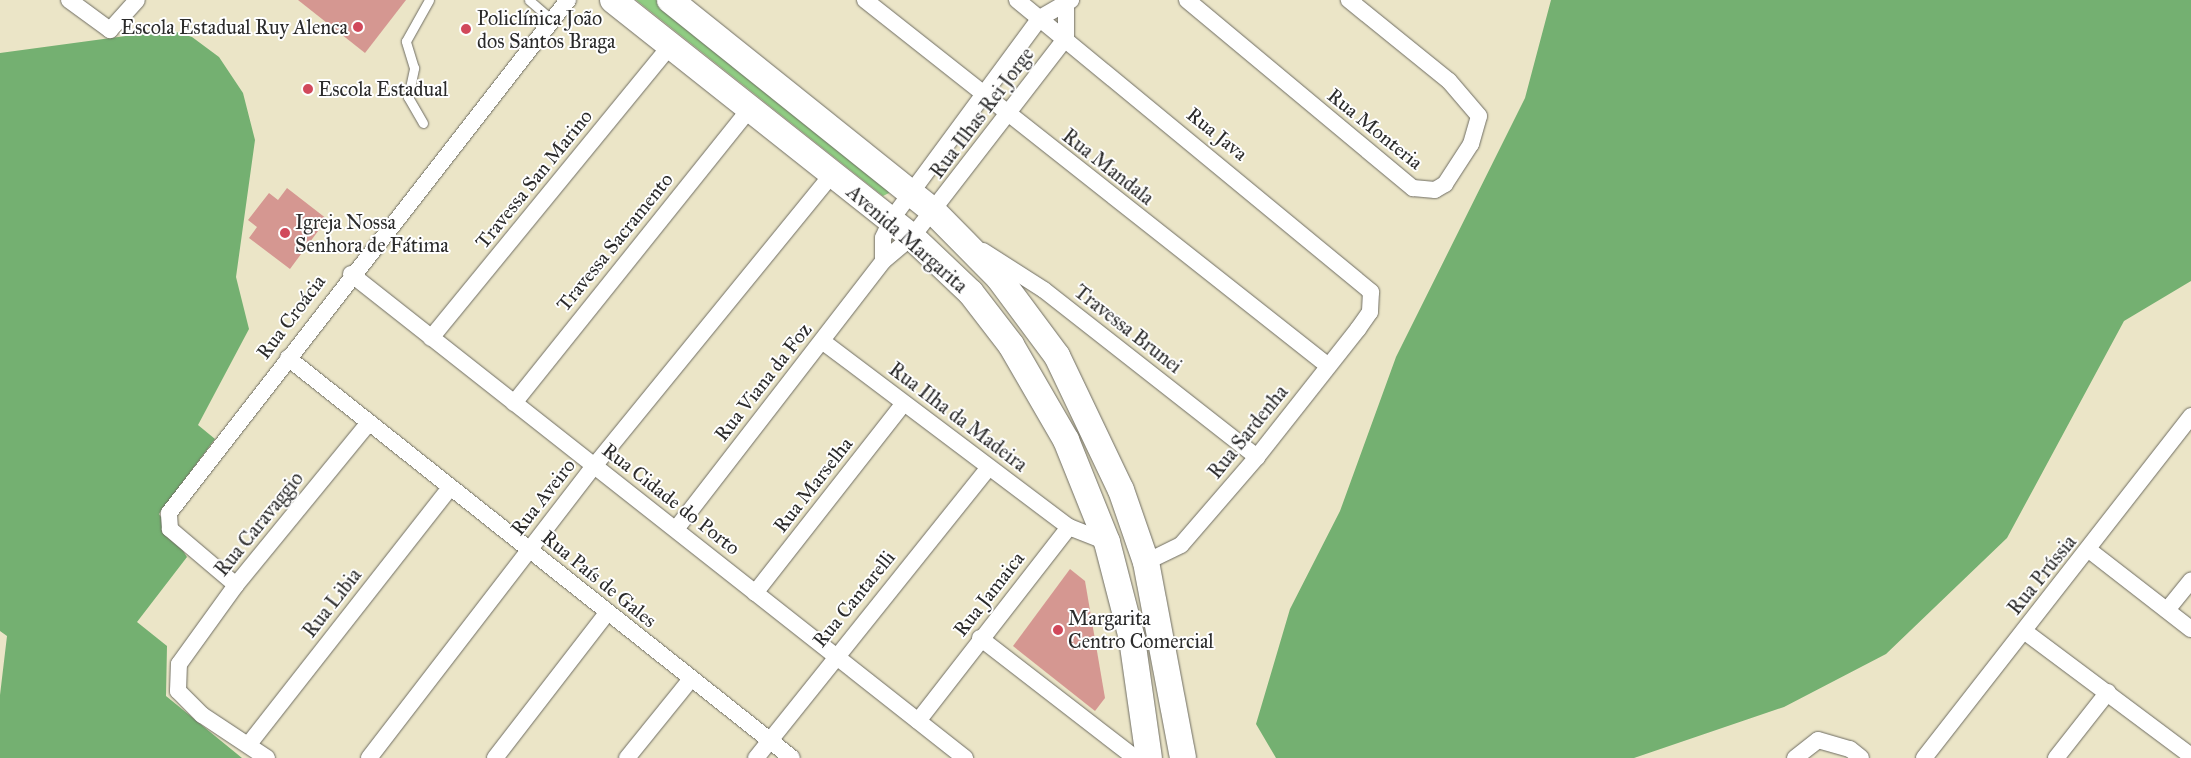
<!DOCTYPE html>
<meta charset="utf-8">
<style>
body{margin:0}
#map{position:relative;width:2191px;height:758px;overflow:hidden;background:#ebe5c7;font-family:"IM FELL Great Primer",serif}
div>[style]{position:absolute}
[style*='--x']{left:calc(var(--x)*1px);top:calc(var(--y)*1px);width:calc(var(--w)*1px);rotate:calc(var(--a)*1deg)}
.green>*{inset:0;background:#90cd83}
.forest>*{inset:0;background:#74b071}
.building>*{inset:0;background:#d59791}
.roads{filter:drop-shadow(0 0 1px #6e6c62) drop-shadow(0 0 1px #6e6c62)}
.lane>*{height:9px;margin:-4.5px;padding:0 4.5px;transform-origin:4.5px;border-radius:4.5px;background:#fff}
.street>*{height:16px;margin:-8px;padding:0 8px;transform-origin:8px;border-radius:8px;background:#fff}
.primary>*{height:26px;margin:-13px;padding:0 13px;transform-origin:13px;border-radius:13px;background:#fff}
.dots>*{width:14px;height:14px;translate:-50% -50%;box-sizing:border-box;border:2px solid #fff;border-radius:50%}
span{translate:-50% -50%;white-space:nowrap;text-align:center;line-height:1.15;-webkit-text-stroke:4px #fff;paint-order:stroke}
.poi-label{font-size:20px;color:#2b2b2b}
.left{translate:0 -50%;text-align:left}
.right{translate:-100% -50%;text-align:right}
.street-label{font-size:20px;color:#2b2b2b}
</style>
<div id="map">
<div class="green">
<div style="clip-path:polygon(636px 0,658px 0,891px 187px,889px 193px,883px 196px)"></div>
</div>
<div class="forest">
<div style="clip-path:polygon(1551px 0,2191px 0,2191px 281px,2124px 321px,2007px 538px,1886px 654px,1784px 707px,1634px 758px,1276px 758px,1256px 724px,1290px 609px,1340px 511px,1396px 357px,1525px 98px)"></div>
<div style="clip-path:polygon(170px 30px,192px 37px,219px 57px,243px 93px,255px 140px,236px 277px,249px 329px,198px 425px,215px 439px,159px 514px,187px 557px,137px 622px,167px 646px,166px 696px,242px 758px,0 758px,0 695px,7px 636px,0 631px,0 53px)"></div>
</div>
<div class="building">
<div style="clip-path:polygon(298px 0,406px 0,365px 53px)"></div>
<div style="clip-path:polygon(287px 188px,327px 219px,290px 269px,249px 238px,257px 227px,248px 220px,269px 193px,278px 200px)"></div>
<div style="clip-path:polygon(1070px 569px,1085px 581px,1105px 698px,1095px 711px,1013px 646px)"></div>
</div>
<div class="roads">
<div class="lane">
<div style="--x:529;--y:0;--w:30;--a:41"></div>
<div style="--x:423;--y:123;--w:30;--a:-120"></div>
<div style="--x:408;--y:97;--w:30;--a:-78"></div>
<div style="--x:414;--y:68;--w:28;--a:-107"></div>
<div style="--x:406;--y:41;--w:47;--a:-60.7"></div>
</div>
<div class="street">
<div style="--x:69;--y:0;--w:51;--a:36.2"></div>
<div style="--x:110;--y:30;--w:40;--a:-48"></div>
<div style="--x:865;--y:0;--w:589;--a:38.31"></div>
<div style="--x:1017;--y:0;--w:459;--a:39.5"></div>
<div style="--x:1371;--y:292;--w:20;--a:93"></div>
<div style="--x:1370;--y:312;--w:21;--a:125"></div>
<div style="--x:1358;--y:329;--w:163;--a:128.3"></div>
<div style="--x:1257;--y:457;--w:116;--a:130.8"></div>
<div style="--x:1181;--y:545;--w:39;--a:154"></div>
<div style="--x:1187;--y:0;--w:294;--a:39.8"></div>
<div style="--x:1413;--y:188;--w:22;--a:5"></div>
<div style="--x:1435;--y:190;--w:12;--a:-31"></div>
<div style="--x:1445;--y:184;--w:48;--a:-57"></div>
<div style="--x:1471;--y:144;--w:29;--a:-74"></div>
<div style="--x:1479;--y:116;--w:46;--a:-130.6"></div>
<div style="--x:1449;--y:81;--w:129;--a:-141"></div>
<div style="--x:983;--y:251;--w:72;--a:32.6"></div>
<div style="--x:1044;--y:290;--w:271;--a:38.1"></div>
<div style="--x:883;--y:261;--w:23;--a:-90"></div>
<div style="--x:883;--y:238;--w:20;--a:-66"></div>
<div style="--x:891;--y:220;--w:251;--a:-53.6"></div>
<div style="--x:1040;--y:18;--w:36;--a:-30"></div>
<div style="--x:351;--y:274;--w:782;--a:38.25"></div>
<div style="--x:431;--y:338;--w:377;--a:-50.7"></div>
<div style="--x:822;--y:341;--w:309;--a:37"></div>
<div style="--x:288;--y:358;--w:643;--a:38.44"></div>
<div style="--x:514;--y:403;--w:378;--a:-51.3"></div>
<div style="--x:676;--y:529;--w:339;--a:-52.3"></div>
<div style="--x:883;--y:261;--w:38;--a:-40"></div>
<div style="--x:912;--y:237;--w:252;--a:-52.3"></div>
<div style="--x:1066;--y:38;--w:31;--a:-90"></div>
<div style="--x:2089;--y:550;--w:129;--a:37.8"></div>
<div style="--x:236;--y:585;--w:87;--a:-139.7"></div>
<div style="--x:170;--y:529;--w:16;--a:-94"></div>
<div style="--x:169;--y:513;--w:650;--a:-52.13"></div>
<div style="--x:755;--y:593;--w:241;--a:-51.9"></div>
<div style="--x:2167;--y:610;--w:38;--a:-51"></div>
<div style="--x:2024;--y:631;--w:209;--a:36.8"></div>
<div style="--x:980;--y:638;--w:196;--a:37.7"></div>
<div style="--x:918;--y:721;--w:246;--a:-52.1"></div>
<div style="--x:1069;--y:527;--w:41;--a:21.5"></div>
<div style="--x:249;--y:744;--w:325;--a:-51.9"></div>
<div style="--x:267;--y:758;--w:78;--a:-146.5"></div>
<div style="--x:202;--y:715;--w:34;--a:-135"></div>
<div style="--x:178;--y:691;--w:27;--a:-88"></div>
<div style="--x:179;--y:664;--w:97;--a:-54.2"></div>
<div style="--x:236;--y:585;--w:208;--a:-50.7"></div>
<div style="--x:369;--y:758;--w:370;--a:-52.4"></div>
<div style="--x:595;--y:465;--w:375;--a:-50.8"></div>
<div style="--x:495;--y:758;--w:183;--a:-52.3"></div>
<div style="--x:627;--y:758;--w:102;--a:-51"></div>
<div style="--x:756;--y:758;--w:371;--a:-51.3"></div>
<div style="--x:1795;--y:758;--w:29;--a:-38"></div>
<div style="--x:1818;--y:740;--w:33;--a:16"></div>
<div style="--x:1850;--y:749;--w:14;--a:39"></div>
<div style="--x:1924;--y:758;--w:434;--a:-52"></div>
<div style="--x:2056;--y:758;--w:84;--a:-51.8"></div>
</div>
<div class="primary">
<div style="--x:613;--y:0;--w:382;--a:38.4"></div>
<div style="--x:912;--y:237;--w:81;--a:43.5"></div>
<div style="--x:971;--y:293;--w:66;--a:52.4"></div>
<div style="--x:1011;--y:345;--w:110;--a:59.9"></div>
<div style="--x:1066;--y:440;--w:110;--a:68.1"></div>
<div style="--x:1107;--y:542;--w:100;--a:75.5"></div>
<div style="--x:1132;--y:639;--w:120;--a:81.9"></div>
<div style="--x:670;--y:0;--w:337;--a:38.7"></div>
<div style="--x:933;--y:211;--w:94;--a:45.4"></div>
<div style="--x:999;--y:278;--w:97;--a:53.4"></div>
<div style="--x:1057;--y:356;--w:148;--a:64.5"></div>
<div style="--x:1121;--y:490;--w:76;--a:70.9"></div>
<div style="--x:1146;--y:562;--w:199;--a:79.3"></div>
</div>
</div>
<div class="dots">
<div style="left:358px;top:27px;background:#d1495b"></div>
<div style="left:466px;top:29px;background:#d1495b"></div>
<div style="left:308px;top:89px;background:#d1495b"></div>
<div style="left:285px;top:233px;background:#d1495b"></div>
<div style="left:1058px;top:630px;background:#d1495b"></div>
</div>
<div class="poi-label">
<span class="left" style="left:477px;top:30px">Policlínica João<br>dos Santos Braga</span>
<span class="right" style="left:348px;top:27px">Escola Estadual Ruy Alenca</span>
<span class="left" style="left:318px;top:89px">Escola Estadual</span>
<span class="left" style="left:295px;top:234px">Igreja Nossa<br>Senhora de Fátima</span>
<span class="left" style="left:1068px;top:630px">Margarita<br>Centro Comercial</span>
</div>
<div class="street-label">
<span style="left:982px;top:113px;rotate:-53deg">Rua Ilhas Rei Jorge</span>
<span style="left:1375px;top:129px;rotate:39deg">Rua Monteria</span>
<span style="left:1217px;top:134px;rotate:39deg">Rua Java</span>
<span style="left:1108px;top:167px;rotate:38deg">Rua Mandala</span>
<span style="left:534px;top:179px;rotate:-51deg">Travessa San Marino</span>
<span style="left:907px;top:239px;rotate:41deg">Avenida Margarita</span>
<span style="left:615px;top:242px;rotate:-51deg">Travessa Sacramento</span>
<span style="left:291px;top:317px;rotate:-53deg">Rua Croácia</span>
<span style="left:1128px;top:329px;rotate:38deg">Travessa Brunei</span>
<span style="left:763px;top:382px;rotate:-52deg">Rua Viana da Foz</span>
<span style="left:958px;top:417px;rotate:37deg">Rua Ilha da Madeira</span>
<span style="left:1248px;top:432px;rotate:-51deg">Rua Sardenha</span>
<span style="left:813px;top:485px;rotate:-52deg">Rua Marselha</span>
<span style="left:543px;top:497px;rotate:-52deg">Rua Aveiro</span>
<span style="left:671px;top:499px;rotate:38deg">Rua Cidade do Porto</span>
<span style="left:259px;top:524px;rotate:-51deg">Rua Caravaggio</span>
<span style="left:2042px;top:575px;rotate:-51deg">Rua Prússia</span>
<span style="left:599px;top:579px;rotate:39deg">Rua País de Gales</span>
<span style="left:989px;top:594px;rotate:-52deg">Rua Jamaica</span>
<span style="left:854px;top:599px;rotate:-51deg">Rua Cantarelli</span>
<span style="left:332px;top:603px;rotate:-52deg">Rua Libia</span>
</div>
</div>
